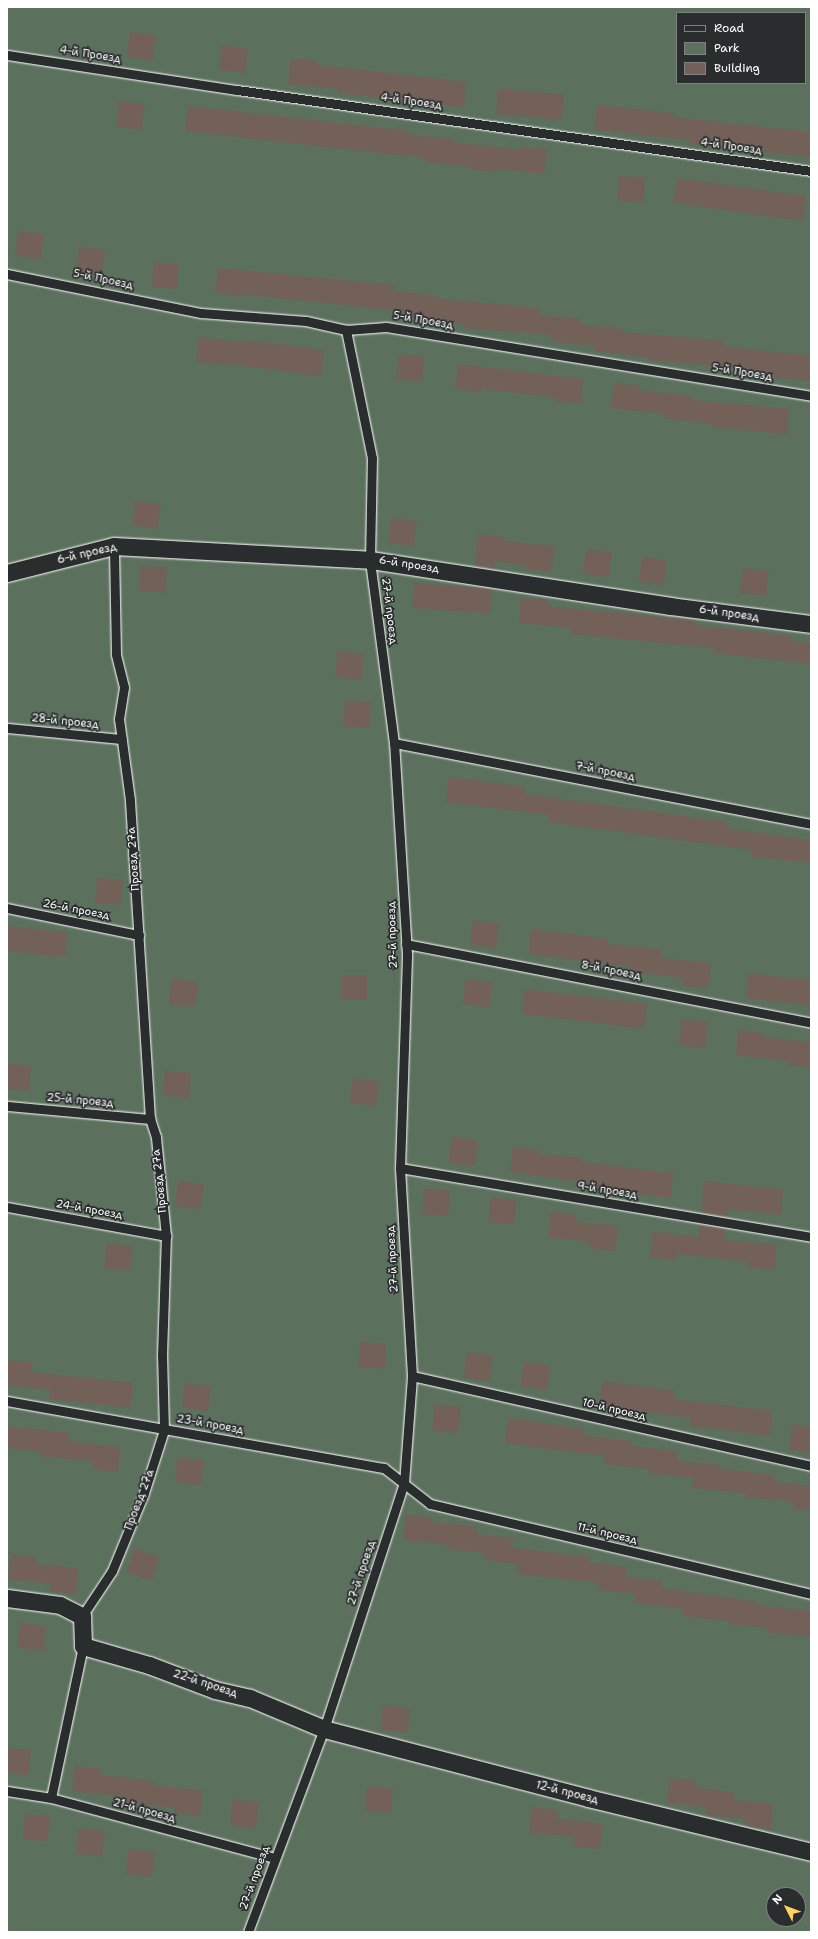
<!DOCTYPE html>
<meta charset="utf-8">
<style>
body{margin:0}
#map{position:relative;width:818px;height:1939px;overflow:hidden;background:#2a2d2e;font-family:"Shantell Sans",sans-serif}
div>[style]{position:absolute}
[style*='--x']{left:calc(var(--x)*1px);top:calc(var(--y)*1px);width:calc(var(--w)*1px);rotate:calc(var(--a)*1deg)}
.green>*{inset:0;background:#5b715d}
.building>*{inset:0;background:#726059;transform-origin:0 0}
.roads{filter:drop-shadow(0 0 1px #fff) drop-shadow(0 0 1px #fff)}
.service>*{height:9px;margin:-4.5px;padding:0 4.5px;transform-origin:4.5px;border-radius:4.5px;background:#2a2d2e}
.minor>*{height:17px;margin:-8.5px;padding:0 8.5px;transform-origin:8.5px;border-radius:8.5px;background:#2a2d2e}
span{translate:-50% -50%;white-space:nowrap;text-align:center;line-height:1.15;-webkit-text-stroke:3.5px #2a2d2e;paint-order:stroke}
.street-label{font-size:11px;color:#fff}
.frame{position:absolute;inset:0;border:8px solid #fff;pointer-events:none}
.legend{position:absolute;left:676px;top:12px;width:130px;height:72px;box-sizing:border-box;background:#2a2d2e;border:1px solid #7f8182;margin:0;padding:5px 7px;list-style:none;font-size:12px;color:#fff}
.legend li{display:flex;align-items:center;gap:8px;height:20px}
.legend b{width:20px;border:1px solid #7f8182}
.north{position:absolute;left:766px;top:1887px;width:40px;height:40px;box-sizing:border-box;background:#2a2d2e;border:1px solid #7f8182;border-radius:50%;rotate:312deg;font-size:11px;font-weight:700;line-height:16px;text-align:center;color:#fff}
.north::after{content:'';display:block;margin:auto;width:14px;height:18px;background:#ffd166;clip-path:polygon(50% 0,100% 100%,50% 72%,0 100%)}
</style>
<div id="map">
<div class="green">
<div style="clip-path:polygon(evenodd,7px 7px,811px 7px,811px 1932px,7px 1932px,7px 7px,677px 13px,805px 13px,805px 83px,677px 83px,677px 13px,7px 7px,774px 1895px,798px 1895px,798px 1919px,774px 1919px,774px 1895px)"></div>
</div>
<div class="building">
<div style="left:130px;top:32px;width:26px;height:25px;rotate:7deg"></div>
<div style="left:222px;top:45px;width:26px;height:25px;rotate:7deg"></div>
<div style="clip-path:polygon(291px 59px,317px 61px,317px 65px,466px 82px,464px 107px,337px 93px,338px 89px,288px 84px)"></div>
<div style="left:498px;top:89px;width:66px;height:25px;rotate:5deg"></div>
<div style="left:119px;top:101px;width:26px;height:26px;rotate:7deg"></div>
<div style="clip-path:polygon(597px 105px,674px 113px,674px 117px,811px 132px,811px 157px,689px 144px,689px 140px,594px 130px)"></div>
<div style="clip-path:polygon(188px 106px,409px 131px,409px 135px,453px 139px,453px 142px,521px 150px,521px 146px,547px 149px,544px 174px,496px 169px,496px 172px,470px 169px,470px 167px,425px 162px,425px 158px,185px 131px)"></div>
<div style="left:619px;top:176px;width:26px;height:25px;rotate:4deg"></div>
<div style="left:677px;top:178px;width:130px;height:25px;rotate:8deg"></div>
<div style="left:18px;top:231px;width:26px;height:25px;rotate:7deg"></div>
<div style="left:79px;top:247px;width:26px;height:25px;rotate:7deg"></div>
<div style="left:154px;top:262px;width:25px;height:25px;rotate:5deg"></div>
<div style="clip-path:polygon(218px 268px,394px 285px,393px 291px,439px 296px,438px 299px,540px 308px,539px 315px,580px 319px,580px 324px,623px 329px,622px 332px,724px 341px,723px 346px,811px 356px,810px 381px,743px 374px,744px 368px,648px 360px,648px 357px,594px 351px,595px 346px,551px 341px,552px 335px,463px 328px,464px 324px,410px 318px,410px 312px,241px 294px,241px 296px,215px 293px)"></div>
<div style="clip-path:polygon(199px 337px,246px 343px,246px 340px,324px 350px,321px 376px,222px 363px,222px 365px,196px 362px)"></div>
<div style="left:399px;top:354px;width:26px;height:25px;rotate:7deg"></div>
<div style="clip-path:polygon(458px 364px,583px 379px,581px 404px,555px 401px,555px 397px,481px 389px,481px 392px,455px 389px)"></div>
<div style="clip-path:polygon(614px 383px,640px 386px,639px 390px,693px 396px,692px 400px,789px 409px,787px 434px,711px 427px,712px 424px,664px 418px,665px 414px,611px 408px)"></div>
<div style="left:135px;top:501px;width:26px;height:25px;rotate:7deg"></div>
<div style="left:391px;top:518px;width:26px;height:25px;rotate:7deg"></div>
<div style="clip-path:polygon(478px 534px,504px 537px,504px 541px,554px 546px,552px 572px,526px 569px,526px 565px,495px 561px,494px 569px,475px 566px)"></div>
<div style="left:586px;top:549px;width:26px;height:25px;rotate:7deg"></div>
<div style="left:642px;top:557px;width:25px;height:25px;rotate:7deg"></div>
<div style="left:141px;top:566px;width:26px;height:25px;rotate:4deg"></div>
<div style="left:743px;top:568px;width:26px;height:25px;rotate:7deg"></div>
<div style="left:414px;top:583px;width:78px;height:25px;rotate:4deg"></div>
<div style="clip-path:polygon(521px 598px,547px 600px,547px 606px,694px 620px,694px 625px,792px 636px,791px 641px,811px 643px,811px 664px,714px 653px,714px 648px,572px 634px,572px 628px,519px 623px)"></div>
<div style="left:338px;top:651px;width:26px;height:26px;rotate:7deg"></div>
<div style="left:345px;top:701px;width:26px;height:25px;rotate:4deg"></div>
<div style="clip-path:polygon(449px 777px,525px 787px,524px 794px,727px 822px,727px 829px,811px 840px,811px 863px,751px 857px,752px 850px,548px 822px,549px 815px,446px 802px)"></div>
<div style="left:97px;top:878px;width:26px;height:25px;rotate:4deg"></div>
<div style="left:473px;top:920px;width:26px;height:25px;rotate:7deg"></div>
<div style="left:7px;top:926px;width:61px;height:25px;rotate:6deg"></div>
<div style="clip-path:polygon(531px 929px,608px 939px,607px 944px,662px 950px,661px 958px,711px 963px,708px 988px,682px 986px,683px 978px,633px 972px,633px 967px,529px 954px)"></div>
<div style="left:749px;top:973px;width:63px;height:25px;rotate:7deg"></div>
<div style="left:341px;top:975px;width:26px;height:25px"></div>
<div style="left:172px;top:979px;width:26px;height:25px;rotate:7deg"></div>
<div style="left:466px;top:979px;width:26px;height:25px;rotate:7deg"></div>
<div style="left:525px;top:989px;width:123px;height:25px;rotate:7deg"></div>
<div style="left:682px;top:1019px;width:26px;height:26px;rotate:7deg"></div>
<div style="clip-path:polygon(738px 1030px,764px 1033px,764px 1037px,811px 1042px,811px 1067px,788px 1065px,789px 1061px,736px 1055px)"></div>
<div style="left:7px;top:1064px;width:24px;height:25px;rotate:5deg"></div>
<div style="left:165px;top:1071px;width:26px;height:25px;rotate:4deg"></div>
<div style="left:353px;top:1078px;width:26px;height:25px;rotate:7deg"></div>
<div style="left:452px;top:1137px;width:26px;height:26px;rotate:7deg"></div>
<div style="clip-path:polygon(513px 1147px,539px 1150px,538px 1154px,582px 1158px,582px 1162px,673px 1173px,671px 1198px,594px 1189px,595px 1184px,510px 1172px)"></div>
<div style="left:178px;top:1181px;width:26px;height:25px;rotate:7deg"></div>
<div style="clip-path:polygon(704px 1181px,783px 1190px,781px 1215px,728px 1209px,727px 1217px,701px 1212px)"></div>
<div style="left:424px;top:1189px;width:26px;height:25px;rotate:4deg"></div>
<div style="left:491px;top:1197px;width:26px;height:25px;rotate:7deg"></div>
<div style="clip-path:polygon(551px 1212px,577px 1215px,576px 1222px,618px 1226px,615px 1251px,589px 1248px,590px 1242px,548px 1237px)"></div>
<div style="clip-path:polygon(700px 1224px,725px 1229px,724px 1240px,777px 1245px,774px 1270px,748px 1268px,749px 1262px,677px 1254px,676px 1260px,650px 1257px,653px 1232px,698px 1237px)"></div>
<div style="left:107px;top:1243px;width:26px;height:25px;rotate:7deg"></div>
<div style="left:360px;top:1342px;width:26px;height:25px;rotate:4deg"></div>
<div style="left:467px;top:1352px;width:26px;height:26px;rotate:7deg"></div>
<div style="clip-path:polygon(7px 1360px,32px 1363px,31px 1372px,133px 1383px,130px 1408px,49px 1399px,51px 1390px,7px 1385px)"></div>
<div style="left:524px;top:1362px;width:26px;height:25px;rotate:7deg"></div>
<div style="clip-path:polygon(602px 1381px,675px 1391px,674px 1399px,772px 1411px,770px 1436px,690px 1426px,691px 1418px,599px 1406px)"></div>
<div style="left:185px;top:1383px;width:26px;height:25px;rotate:7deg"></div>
<div style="left:435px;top:1404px;width:26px;height:26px;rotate:7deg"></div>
<div style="clip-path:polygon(508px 1418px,585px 1429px,584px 1436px,632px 1441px,632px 1446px,678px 1451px,677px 1461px,720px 1465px,720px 1469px,774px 1475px,774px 1482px,811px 1486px,811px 1511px,794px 1509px,794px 1502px,746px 1497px,746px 1493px,692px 1488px,693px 1478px,649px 1473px,649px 1469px,604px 1464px,605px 1456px,505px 1443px)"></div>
<div style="clip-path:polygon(792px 1425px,811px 1427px,811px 1452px,789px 1450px)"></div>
<div style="clip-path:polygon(7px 1426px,69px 1433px,68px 1441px,120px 1447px,118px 1472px,92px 1469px,93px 1461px,40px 1456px,41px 1452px,7px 1448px)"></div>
<div style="left:178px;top:1457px;width:26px;height:25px;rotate:7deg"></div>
<div style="clip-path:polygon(406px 1515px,432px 1518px,432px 1522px,477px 1527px,476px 1534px,513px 1538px,512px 1548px,590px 1557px,589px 1563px,627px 1567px,626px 1577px,663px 1581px,662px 1588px,757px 1602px,756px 1605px,811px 1611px,811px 1637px,766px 1632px,767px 1628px,728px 1624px,729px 1621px,682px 1616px,683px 1609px,634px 1603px,635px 1594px,598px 1590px,599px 1583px,517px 1574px,518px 1564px,484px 1560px,485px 1553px,448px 1549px,448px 1545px,403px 1540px)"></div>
<div style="left:134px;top:1549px;width:26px;height:25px;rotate:16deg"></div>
<div style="clip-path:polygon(11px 1554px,37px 1557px,36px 1564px,78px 1568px,76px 1594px,50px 1591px,51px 1584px,8px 1579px)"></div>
<div style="left:20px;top:1623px;width:26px;height:25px;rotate:7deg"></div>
<div style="left:383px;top:1705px;width:27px;height:25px;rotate:6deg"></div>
<div style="left:7px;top:1748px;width:24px;height:25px;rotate:5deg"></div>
<div style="clip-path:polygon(75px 1766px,101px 1769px,101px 1775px,154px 1781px,153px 1785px,203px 1791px,200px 1816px,174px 1813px,175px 1808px,125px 1803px,126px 1797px,72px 1791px)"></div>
<div style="clip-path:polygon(670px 1778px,696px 1781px,695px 1788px,734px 1792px,733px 1800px,773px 1804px,771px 1829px,745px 1826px,745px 1819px,705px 1815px,706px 1807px,667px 1803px)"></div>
<div style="left:367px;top:1786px;width:26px;height:25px;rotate:4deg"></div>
<div style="left:233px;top:1799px;width:26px;height:26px;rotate:7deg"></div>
<div style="clip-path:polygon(532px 1807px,558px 1810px,557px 1819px,603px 1824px,600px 1849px,574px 1846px,575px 1837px,529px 1832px)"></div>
<div style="left:25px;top:1814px;width:25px;height:25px;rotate:5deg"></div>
<div style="left:79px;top:1828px;width:26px;height:26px;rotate:7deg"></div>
<div style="left:129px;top:1849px;width:26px;height:25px;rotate:7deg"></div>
</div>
<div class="roads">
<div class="service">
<div style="--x:7;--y:55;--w:233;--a:8.7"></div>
<div style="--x:237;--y:90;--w:580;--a:8.03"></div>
<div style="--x:7;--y:274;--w:198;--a:11.4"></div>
<div style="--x:201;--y:313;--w:105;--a:4.4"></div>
<div style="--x:306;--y:321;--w:41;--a:12.7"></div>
<div style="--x:346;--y:330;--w:40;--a:-4.3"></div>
<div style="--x:386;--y:327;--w:431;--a:9.2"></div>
<div style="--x:7;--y:728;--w:115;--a:5.5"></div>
<div style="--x:394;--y:743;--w:425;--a:11"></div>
<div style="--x:7;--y:908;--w:135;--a:11.6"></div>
<div style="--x:406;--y:944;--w:413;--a:11"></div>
<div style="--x:7;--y:1106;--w:144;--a:5.2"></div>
<div style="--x:400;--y:1168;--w:417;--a:9.5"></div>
<div style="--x:7;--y:1207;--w:162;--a:10.3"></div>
<div style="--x:412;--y:1376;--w:409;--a:12.7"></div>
<div style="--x:7;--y:1401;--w:383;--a:10.1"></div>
<div style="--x:384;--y:1468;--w:58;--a:38"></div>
<div style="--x:430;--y:1504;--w:391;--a:13.3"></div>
<div style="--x:82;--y:1616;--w:54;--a:-56.3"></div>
<div style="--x:112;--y:1571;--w:84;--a:-67.7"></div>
<div style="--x:144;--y:1493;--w:66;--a:-72.4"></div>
<div style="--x:164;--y:1430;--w:75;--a:-91.5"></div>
<div style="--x:162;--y:1355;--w:119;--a:-88.1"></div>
<div style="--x:166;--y:1236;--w:100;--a:-95.8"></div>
<div style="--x:156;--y:1137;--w:19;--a:-108"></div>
<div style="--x:150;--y:1119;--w:320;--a:-93.6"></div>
<div style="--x:130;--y:800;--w:82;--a:-97.7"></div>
<div style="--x:119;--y:719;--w:32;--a:-81"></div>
<div style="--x:124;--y:687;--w:34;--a:-104"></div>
<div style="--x:116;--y:654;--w:108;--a:-91.1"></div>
<div style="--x:7;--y:1791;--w:45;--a:9"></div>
<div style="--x:51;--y:1798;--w:232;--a:15"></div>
<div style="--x:51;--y:1798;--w:155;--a:-78.1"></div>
<div style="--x:248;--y:1932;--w:217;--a:-69.5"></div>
<div style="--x:324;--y:1729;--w:259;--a:-72"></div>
<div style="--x:404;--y:1483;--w:107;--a:-85.7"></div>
<div style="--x:412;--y:1376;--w:208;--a:-93.3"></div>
<div style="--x:400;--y:1168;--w:214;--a:-88.1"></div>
<div style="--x:407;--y:954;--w:211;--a:-93.5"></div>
<div style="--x:394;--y:743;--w:185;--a:-97.5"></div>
<div style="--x:370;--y:560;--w:102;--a:-88.9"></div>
<div style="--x:372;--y:458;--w:131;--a:-101.5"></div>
</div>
<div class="minor">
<div style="--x:7;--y:573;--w:110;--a:-14.2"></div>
<div style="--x:114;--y:546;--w:256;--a:3.1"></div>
<div style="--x:370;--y:560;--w:304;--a:8.7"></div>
<div style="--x:670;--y:606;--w:142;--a:7.3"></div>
<div style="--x:7;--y:1598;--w:53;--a:7.5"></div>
<div style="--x:60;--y:1605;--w:25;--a:27"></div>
<div style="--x:82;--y:1616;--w:30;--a:88"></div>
<div style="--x:83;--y:1646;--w:69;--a:16.1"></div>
<div style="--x:149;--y:1665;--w:71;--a:20.7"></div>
<div style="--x:215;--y:1690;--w:36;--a:13"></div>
<div style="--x:250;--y:1698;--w:80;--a:22.7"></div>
<div style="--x:324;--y:1729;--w:273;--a:14.6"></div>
<div style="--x:588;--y:1798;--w:229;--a:13.6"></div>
</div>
</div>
<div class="street-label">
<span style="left:90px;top:55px;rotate:9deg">4-й Проезд</span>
<span style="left:411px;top:102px;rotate:8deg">4-й Проезд</span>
<span style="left:731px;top:147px;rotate:8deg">4-й Проезд</span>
<span style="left:103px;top:280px;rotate:12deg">5-й Проезд</span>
<span style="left:423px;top:321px;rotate:10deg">5-й Проезд</span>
<span style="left:742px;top:373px;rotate:9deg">5-й Проезд</span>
<span style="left:87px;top:554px;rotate:-13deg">6-й проезд</span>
<span style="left:409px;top:565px;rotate:9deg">6-й проезд</span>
<span style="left:389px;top:611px;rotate:83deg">27-й проезд</span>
<span style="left:729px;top:614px;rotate:8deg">6-й проезд</span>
<span style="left:65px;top:722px;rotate:6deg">28-й проезд</span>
<span style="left:605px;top:772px;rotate:11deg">7-й проезд</span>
<span style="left:134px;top:859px;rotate:-94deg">Проезд 27а</span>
<span style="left:76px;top:910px;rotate:11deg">26-й проезд</span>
<span style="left:393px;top:935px;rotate:-92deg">27-й проезд</span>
<span style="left:611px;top:971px;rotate:11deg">8-й проезд</span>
<span style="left:80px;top:1101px;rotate:5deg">25-й проезд</span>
<span style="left:160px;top:1181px;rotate:-96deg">Проезд 27а</span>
<span style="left:607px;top:1191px;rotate:9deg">9-й проезд</span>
<span style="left:89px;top:1210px;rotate:10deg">24-й проезд</span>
<span style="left:393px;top:1259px;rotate:-93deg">27-й проезд</span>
<span style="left:614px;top:1410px;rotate:13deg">10-й проезд</span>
<span style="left:210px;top:1425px;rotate:10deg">23-й проезд</span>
<span style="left:140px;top:1500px;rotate:-69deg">Проезд 27а</span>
<span style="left:607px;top:1534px;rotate:13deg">11-й проезд</span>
<span style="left:362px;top:1573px;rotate:-72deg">27-й проезд</span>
<span style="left:205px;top:1684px;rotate:18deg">22-й проезд</span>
<span style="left:567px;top:1793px;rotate:14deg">12-й проезд</span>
<span style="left:144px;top:1811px;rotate:15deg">21-й проезд</span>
<span style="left:255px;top:1878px;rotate:-70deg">27-й проезд</span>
</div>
<div class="frame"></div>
<ul class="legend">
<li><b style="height:5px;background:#2a2d2e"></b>Road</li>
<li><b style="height:11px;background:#5b715d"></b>Park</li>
<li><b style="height:11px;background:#726059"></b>Building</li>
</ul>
<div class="north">N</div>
</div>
